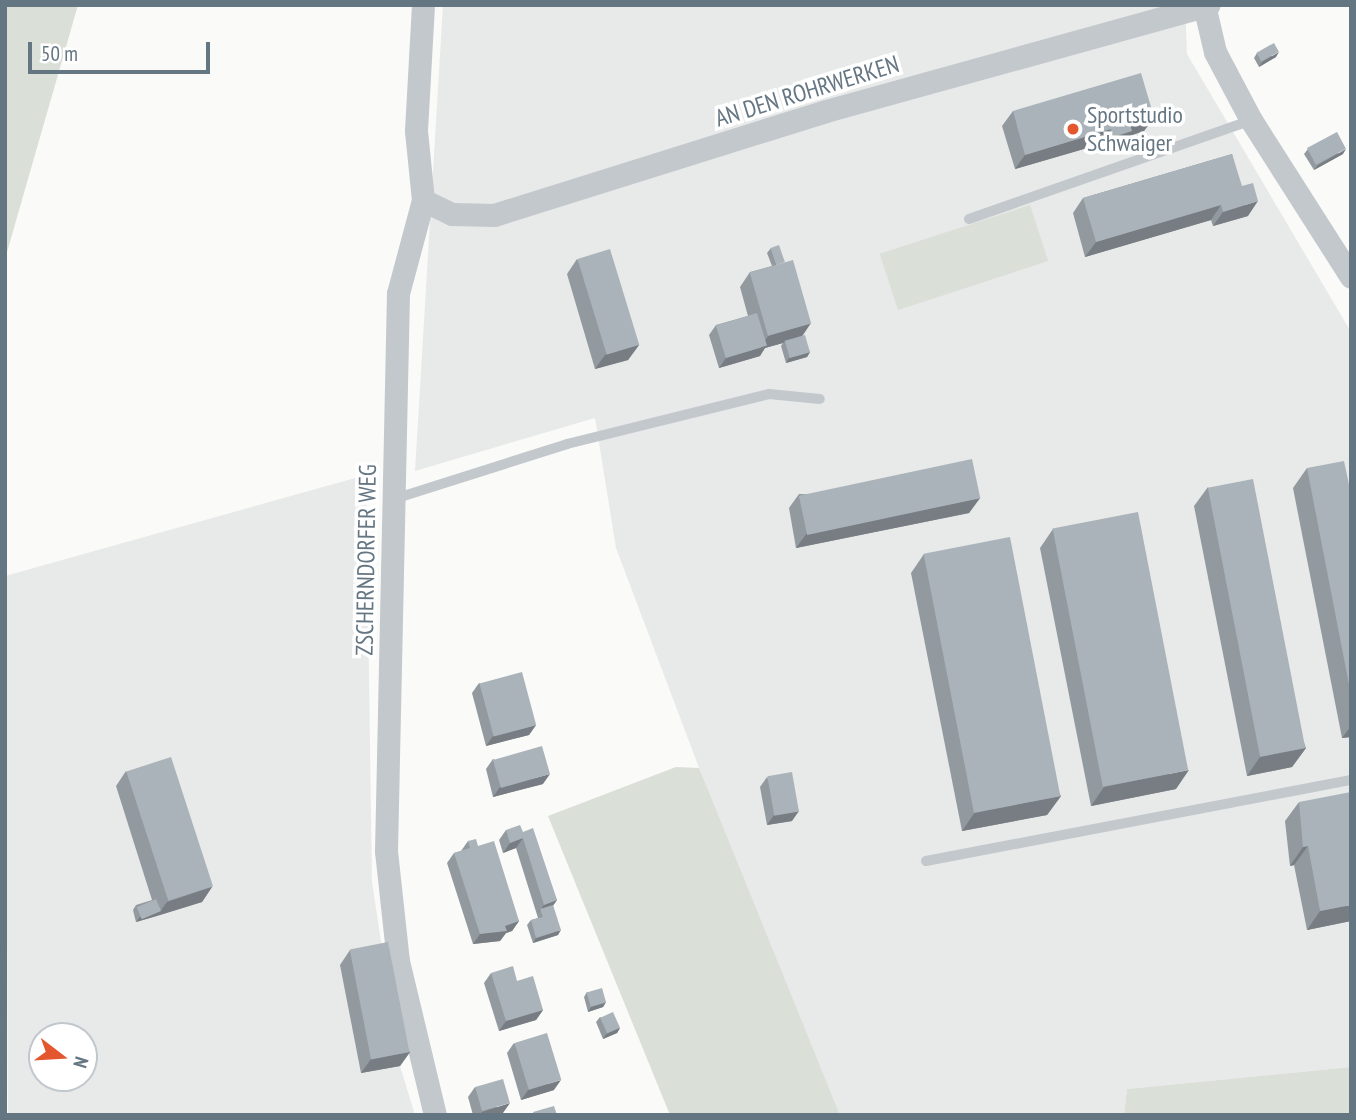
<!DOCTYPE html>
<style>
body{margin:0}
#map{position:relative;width:1356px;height:1120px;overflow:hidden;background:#fafaf8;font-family:"PT Sans Narrow",sans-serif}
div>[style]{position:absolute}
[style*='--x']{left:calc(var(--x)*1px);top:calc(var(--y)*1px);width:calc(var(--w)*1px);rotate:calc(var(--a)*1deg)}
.built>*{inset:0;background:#e8e9e9}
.green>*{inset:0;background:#dadfd7;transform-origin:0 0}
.service>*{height:10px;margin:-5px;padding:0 5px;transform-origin:5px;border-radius:5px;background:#c3c8cc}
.minor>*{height:23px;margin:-11.5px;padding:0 11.5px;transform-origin:11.5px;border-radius:11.5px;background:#c3c8cc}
.wall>*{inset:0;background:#929a9f}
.shaded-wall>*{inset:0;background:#777d82}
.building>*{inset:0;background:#aab3b9;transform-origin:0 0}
.dots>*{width:19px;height:19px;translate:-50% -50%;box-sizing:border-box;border:4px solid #fff;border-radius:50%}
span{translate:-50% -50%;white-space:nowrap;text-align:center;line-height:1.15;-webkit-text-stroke:7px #fff;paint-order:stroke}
.street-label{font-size:24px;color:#657683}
.poi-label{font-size:24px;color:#657683}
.left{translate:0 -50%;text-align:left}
.frame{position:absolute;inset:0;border:7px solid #657683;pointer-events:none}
.north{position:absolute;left:28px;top:1022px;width:70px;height:70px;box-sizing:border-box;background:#fff;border:2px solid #c1c8cd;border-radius:50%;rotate:107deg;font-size:19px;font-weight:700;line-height:28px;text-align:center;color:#657683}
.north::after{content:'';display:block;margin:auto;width:24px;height:32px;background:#e4572e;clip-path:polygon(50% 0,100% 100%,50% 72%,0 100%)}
.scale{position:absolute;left:28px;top:42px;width:182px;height:32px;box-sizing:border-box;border:4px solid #657683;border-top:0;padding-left:9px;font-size:21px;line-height:24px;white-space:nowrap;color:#657683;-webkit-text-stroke:5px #fff;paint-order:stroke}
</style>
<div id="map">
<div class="built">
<div style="clip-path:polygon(443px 5px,1185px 5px,1187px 54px,1351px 332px,1351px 1067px,1127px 1089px,1124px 1115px,840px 1115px,715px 810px,616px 548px,595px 418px,415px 471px)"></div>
<div style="clip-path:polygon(evenodd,366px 475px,372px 882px,400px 1066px,415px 1115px,8px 1115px,5px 576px,366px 475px,42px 1036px,84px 1036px,84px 1078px,42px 1078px,42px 1036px)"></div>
</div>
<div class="green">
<div style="clip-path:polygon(5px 5px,78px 5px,5px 259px)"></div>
<div style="left:1030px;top:205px;width:59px;height:158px;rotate:72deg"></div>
<div style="clip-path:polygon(676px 767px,699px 768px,840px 1115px,670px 1115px,548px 816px)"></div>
<div style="clip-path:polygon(1351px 1067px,1351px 1115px,1124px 1115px,1127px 1089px)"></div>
</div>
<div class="service">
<div style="--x:969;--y:219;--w:299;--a:-19.3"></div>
<div style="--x:394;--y:499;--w:182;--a:-17.6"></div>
<div style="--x:567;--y:444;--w:208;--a:-13.9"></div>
<div style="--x:769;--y:394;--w:51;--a:5.6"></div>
<div style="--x:926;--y:861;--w:433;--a:-10.8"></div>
</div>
<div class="minor">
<div style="--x:423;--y:5;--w:126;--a:93.2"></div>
<div style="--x:416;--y:131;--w:69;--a:84.2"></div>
<div style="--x:423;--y:200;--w:96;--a:105"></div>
<div style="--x:398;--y:293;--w:558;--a:91.23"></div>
<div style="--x:386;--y:851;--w:111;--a:83.8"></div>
<div style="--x:398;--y:961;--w:158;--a:76.5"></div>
<div style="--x:1204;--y:5;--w:48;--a:76.8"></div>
<div style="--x:1215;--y:52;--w:77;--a:62.1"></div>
<div style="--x:1251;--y:120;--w:186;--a:57.5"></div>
<div style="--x:423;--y:200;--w:32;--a:26"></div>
<div style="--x:452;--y:214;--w:42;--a:1.4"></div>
<div style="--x:494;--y:215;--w:348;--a:-17.4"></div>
<div style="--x:826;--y:111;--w:397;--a:-15.5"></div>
</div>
<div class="wall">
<div style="clip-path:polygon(1257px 53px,1276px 57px,1259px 67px,1254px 58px)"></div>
<div style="clip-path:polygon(1013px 111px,1154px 117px,1144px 131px,1129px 136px,1122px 145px,1103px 151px,1101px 144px,1015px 169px,1002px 126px)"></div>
<div style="clip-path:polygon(1308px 149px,1343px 154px,1314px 170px,1304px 154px)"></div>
<div style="clip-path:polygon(1232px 154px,1248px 216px,1213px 226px,1211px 220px,1085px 257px,1073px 213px,1083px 198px)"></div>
<div style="clip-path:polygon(771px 248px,802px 336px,810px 352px,807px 357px,786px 363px,781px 346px,783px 343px,765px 348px,760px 356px,719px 368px,709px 335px,716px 325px,748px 316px,740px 287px,750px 272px,772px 266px,767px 253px)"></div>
<div style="clip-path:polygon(577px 259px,639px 345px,628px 360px,595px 369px,567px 274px)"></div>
<div style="clip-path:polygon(1307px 468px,1351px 494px,1351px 737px,1342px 738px,1293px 488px)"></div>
<div style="clip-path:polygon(1208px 487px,1306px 748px,1292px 767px,1247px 776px,1194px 506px)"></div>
<div style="clip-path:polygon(799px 494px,980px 498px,969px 513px,796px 548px,789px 508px)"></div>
<div style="clip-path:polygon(1053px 529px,1176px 789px,1091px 806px,1040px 548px)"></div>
<div style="clip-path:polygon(924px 554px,1061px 796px,1047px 815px,962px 831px,911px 573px)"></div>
<div style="clip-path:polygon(479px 683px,536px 725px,529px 735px,486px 746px,472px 693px)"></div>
<div style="clip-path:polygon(493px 759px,543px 784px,493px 797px,486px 769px)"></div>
<div style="clip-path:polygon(126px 771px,212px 887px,202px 902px,136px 922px,133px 910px,136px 905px,152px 900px,116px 786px)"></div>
<div style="clip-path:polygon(767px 777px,792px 821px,767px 825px,760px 787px)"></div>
<div style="clip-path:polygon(1299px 802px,1351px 921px,1307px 930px,1294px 865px,1290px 866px,1285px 821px)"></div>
<div style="clip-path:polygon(506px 830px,523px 832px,557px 900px,553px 905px,558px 935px,533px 943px,527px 925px,531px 920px,538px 918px,516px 848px,503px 853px,499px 840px)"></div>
<div style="clip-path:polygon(468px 841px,478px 846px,519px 921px,512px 931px,506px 933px,500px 941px,473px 944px,447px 863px,454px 853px,461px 851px)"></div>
<div style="clip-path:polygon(350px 950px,410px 1052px,400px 1066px,361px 1073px,340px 965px)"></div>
<div style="clip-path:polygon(491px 973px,517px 981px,543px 1010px,536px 1020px,499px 1031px,484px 983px)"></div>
<div style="clip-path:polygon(587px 992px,606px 1002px,603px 1007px,588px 1012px,584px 997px)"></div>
<div style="clip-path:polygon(600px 1017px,620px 1028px,617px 1033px,603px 1039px,596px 1022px)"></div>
<div style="clip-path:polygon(514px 1043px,554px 1090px,521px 1100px,507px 1053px)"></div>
<div style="clip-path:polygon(475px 1087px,503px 1113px,498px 1115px,473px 1115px,468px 1097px)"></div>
</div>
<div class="shaded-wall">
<div style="clip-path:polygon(1279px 52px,1276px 57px,1259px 67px,1262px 62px)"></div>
<div style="clip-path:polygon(1154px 117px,1144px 131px,1129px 136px,1122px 145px,1103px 151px,1114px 137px,1130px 124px)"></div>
<div style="clip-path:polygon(1111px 129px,1101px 144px,1015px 169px,1025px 155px)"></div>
<div style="clip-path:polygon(1346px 149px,1343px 154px,1314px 170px,1318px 165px)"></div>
<div style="clip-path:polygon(1258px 201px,1248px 216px,1213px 226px,1223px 212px)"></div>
<div style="clip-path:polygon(1221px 205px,1211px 220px,1085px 257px,1096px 242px)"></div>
<div style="clip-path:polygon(811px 323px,801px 338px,785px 341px,783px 343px,765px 348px,760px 356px,719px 368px,726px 358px,760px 348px,768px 336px)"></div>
<div style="clip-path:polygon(639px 345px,628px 360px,595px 369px,605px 355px)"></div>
<div style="clip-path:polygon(810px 352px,807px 357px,786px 363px,789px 358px)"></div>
<div style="clip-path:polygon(980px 498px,969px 513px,796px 548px,807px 533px)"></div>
<div style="clip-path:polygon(536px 725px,529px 735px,486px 746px,493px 736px)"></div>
<div style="clip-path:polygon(1351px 726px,1351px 737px,1342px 738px)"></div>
<div style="clip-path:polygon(1306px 748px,1292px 767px,1247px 776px,1260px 757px)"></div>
<div style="clip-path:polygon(1189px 770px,1176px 789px,1091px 806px,1104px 787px)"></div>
<div style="clip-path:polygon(550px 774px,543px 784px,493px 797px,500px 787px)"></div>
<div style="clip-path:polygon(1061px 796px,1047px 815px,962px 831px,975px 812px)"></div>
<div style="clip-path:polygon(799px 811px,792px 821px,767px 825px,774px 815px)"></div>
<div style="clip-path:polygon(523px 838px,516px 848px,503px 853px,510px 843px)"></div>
<div style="clip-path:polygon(1308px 846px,1294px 865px,1290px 866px,1303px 847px)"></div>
<div style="clip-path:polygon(212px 887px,202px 902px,157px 916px,167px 902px)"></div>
<div style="clip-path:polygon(557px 900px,550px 910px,540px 909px,537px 914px,544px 905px)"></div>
<div style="clip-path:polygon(1351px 905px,1351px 921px,1307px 930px,1320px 911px)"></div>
<div style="clip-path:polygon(161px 911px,157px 916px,136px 922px,140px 917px)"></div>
<div style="clip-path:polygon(519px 921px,512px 931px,506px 933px,500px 941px,473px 944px,480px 934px)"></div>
<div style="clip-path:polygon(561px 930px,558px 935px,533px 943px,536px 938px)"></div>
<div style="clip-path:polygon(606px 1002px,603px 1007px,588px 1012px,591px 1007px)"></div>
<div style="clip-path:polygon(543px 1010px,536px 1020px,499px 1031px,506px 1021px)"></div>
<div style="clip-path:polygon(620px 1028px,617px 1033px,603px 1039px,606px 1034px)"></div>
<div style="clip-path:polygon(410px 1052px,400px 1066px,361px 1073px,371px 1059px)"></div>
<div style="clip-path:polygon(561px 1080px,554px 1090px,521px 1100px,528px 1090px)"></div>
<div style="clip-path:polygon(510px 1103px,503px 1113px,498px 1115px,479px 1115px,482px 1112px)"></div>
</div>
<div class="building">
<div style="left:1274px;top:43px;width:10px;height:20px;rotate:61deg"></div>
<div style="clip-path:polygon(1141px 73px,1154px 117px,1130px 124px,1132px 131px,1114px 137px,1111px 129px,1025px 155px,1013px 111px)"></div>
<div style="left:1337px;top:132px;width:19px;height:34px;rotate:62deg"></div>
<div style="clip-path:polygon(1232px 154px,1242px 186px,1253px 183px,1258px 201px,1223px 212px,1221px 205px,1096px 242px,1083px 198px)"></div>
<div style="left:779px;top:245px;width:18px;height:9px;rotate:71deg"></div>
<div style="left:610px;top:249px;width:100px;height:34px;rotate:73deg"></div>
<div style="left:793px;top:260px;width:66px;height:45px;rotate:74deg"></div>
<div style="left:757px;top:313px;width:34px;height:43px;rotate:73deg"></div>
<div style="left:805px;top:335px;width:18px;height:21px;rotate:74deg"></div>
<div style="left:972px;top:459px;width:40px;height:177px;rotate:78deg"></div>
<div style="clip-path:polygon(1344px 461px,1351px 494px,1351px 695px,1307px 468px)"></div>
<div style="left:1253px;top:479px;width:274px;height:46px;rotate:79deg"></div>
<div style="left:1138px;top:512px;width:263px;height:87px;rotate:79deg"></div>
<div style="left:1010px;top:537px;width:264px;height:88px;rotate:79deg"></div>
<div style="left:522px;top:672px;width:55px;height:44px;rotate:75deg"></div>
<div style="left:542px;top:746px;width:29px;height:51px;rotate:74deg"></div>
<div style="left:171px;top:757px;width:136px;height:47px;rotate:72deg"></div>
<div style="left:792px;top:772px;width:40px;height:25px;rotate:80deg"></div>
<div style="clip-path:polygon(1351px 792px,1351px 905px,1320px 911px,1308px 846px,1303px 847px,1299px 802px)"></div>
<div style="clip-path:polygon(520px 825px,523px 832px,533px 828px,557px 900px,544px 905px,523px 838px,510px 843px,506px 830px)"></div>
<div style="clip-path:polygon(476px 839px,478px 846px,494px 841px,519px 921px,505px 926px,507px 931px,480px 934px,454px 853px,470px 848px,468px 841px)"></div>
<div style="left:156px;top:899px;width:13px;height:21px;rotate:67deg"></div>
<div style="clip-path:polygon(553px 905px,561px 930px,536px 938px,531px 920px,543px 917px,540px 909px)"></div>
<div style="left:388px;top:942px;width:112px;height:39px;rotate:79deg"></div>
<div style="clip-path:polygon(513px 966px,517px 981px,533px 976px,543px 1010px,506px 1021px,491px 973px)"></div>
<div style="left:602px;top:988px;width:15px;height:16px;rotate:74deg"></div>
<div style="left:613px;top:1012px;width:17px;height:14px;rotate:66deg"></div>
<div style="left:547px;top:1033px;width:49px;height:34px;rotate:73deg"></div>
<div style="left:503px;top:1079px;width:25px;height:29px;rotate:74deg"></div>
<div style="clip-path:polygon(554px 1106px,557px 1115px,534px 1115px,533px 1112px)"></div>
</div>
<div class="dots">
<div style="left:1073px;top:129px;background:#e4572e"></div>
</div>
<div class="street-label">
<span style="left:807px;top:91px;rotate:-17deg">AN DEN ROHRWERKEN</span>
<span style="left:366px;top:560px;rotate:-89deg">ZSCHERNDORFER WEG</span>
</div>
<div class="poi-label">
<span class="left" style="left:1087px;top:129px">Sportstudio<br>Schwaiger</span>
</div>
<div class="frame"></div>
<div class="north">N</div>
<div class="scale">50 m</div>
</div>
